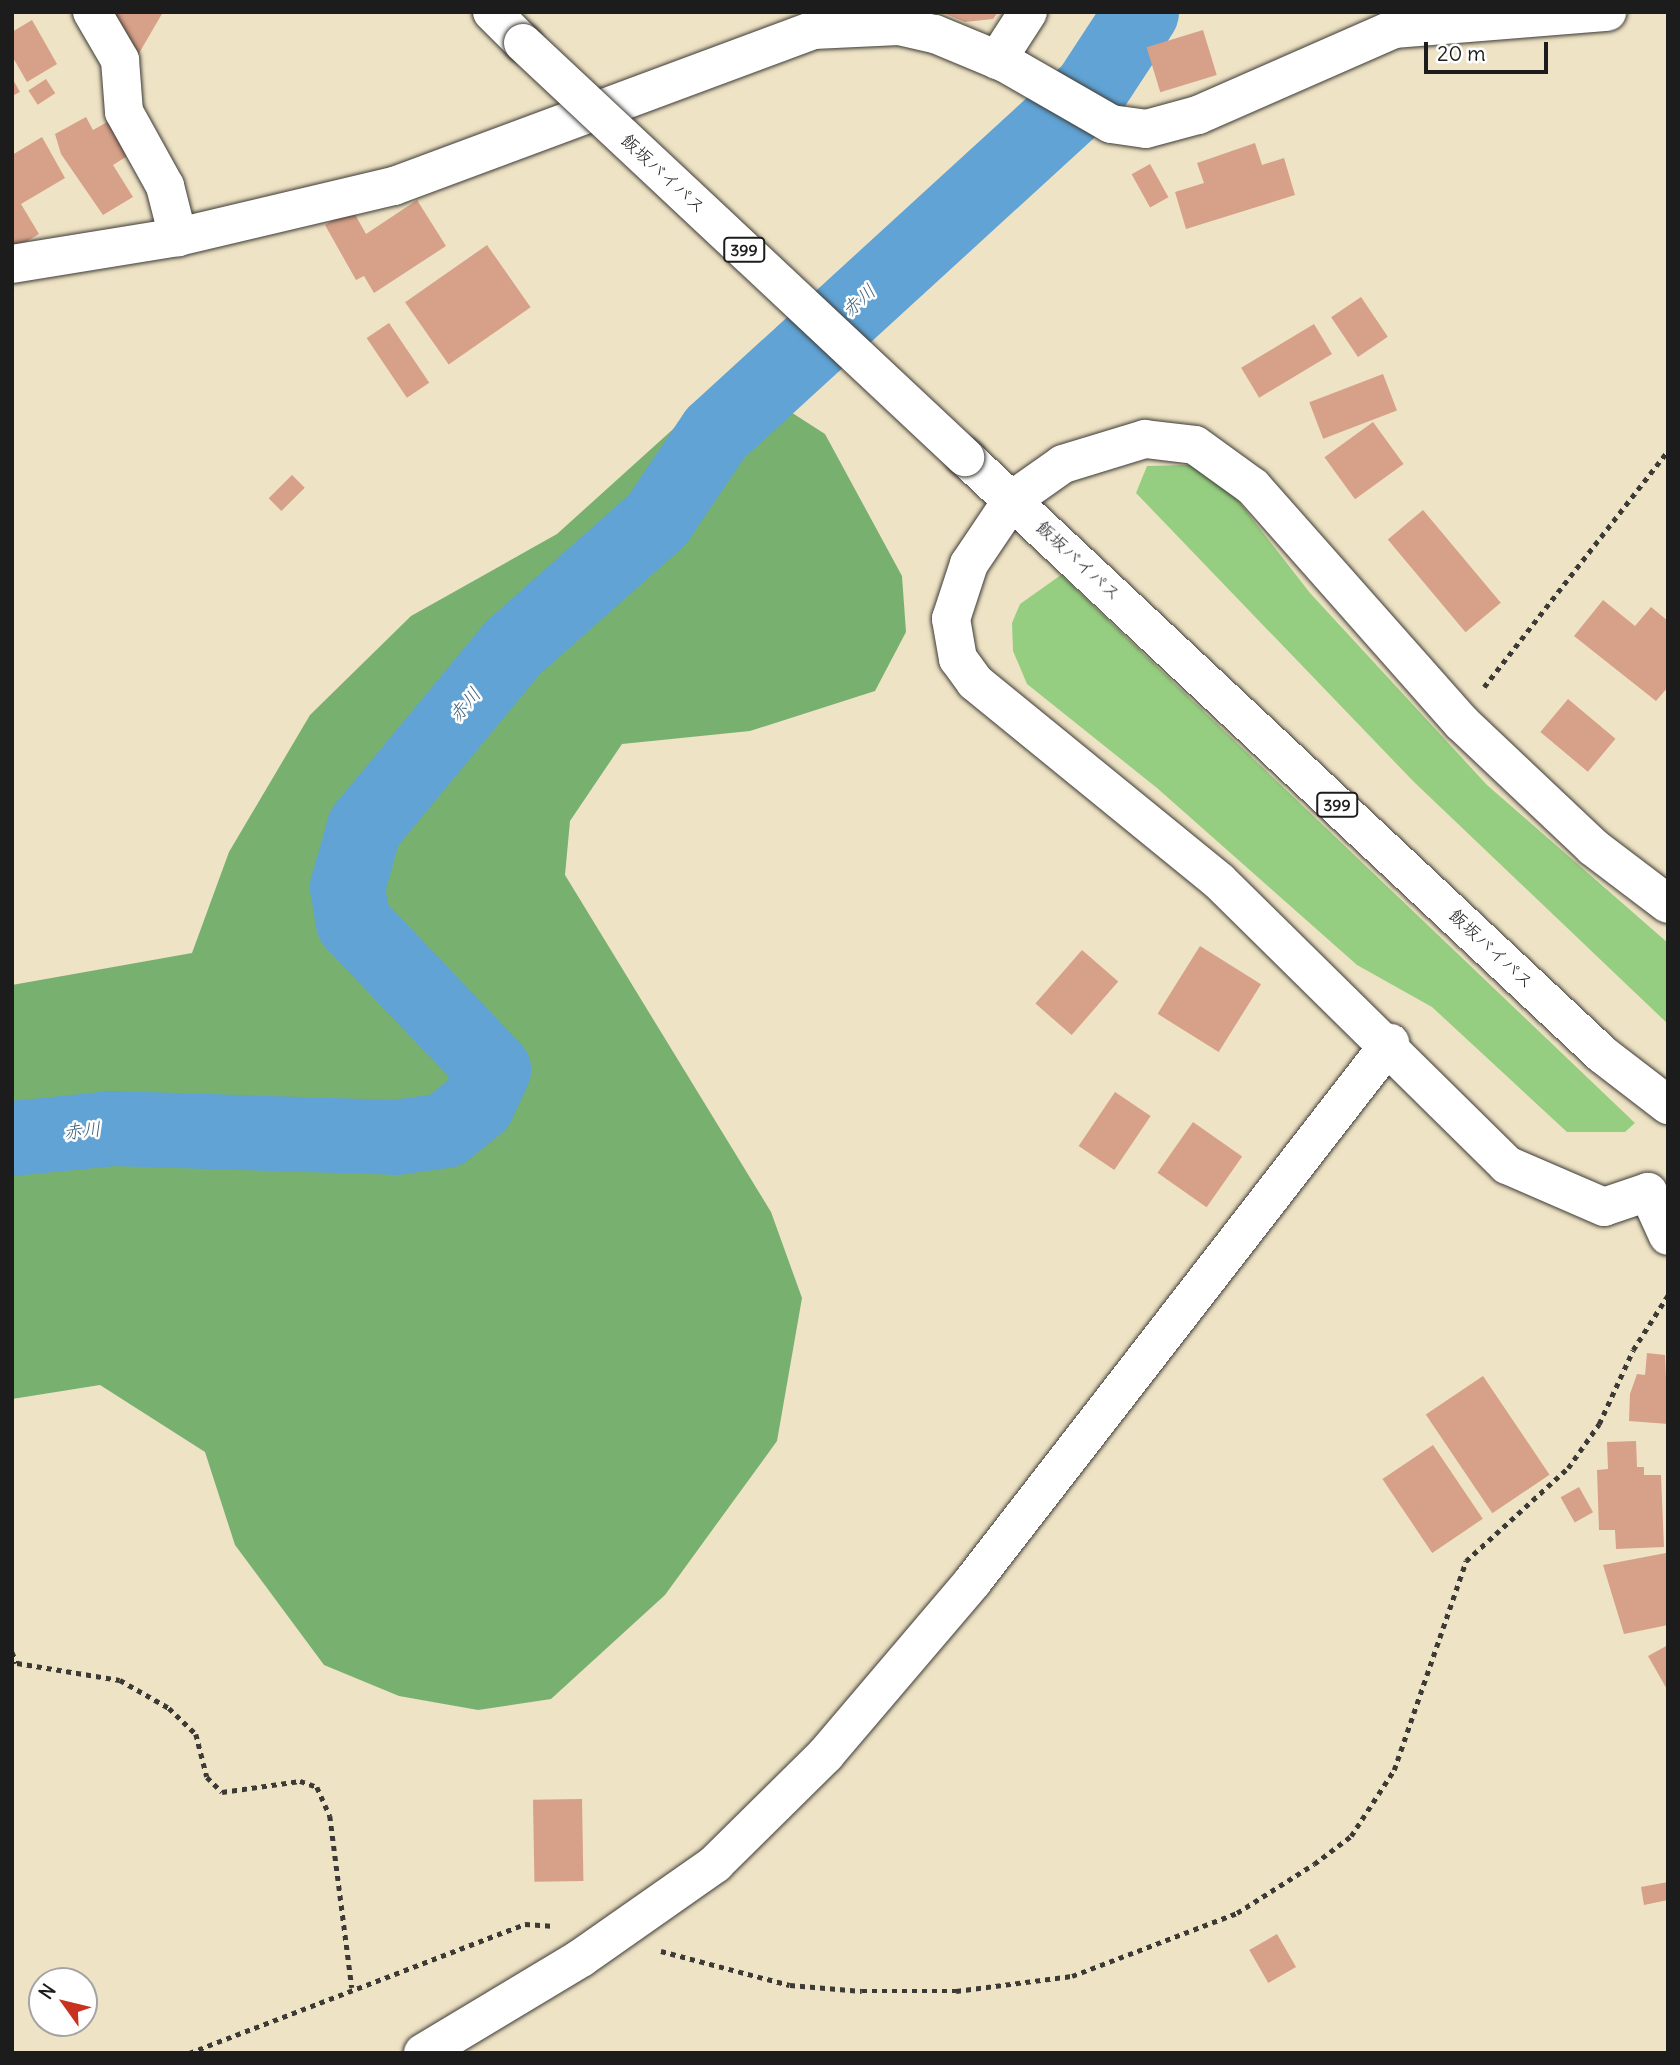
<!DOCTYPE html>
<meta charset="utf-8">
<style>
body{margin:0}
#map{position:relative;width:1680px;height:2065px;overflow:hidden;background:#efe3c5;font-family:Delius,"Klee One",sans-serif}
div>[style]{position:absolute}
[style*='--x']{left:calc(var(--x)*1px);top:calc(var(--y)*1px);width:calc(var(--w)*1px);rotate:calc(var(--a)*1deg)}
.green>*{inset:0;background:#96ce81}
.forest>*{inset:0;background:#78b16f}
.river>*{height:75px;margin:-37.5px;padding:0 37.5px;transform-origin:37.5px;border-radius:37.5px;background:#60a3d4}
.building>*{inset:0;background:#d7a089;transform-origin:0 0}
.path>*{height:4.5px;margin-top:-2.25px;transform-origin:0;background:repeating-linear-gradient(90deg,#3c3a35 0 5px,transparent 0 10px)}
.roads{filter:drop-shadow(0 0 2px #3c3a35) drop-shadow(0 0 2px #3c3a35)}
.street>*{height:38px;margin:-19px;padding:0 19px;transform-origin:19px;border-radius:19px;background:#fff}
.secondary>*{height:38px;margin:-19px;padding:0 19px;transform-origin:19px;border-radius:19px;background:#fff}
.highway>*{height:38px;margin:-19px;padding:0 19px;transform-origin:19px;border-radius:19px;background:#fff}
.bridges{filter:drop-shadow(0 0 2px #3c3a35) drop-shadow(0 0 2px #3c3a35)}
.highway-bridge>*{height:38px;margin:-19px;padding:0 19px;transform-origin:19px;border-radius:19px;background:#fff}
span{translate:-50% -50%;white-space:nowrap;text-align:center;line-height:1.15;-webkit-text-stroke:5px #fff;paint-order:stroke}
.shield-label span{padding:2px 5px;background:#fff;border:2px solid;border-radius:5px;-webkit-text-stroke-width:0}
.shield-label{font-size:16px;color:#1c1c1c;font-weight:700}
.street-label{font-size:18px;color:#1c1c1c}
.water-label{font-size:19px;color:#3e6078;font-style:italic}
.frame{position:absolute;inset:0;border:14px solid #1c1c1c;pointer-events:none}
.north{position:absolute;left:28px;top:1967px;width:70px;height:70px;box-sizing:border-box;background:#fff;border:2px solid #a4a4a4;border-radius:50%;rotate:304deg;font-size:19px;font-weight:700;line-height:28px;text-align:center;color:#1c1c1c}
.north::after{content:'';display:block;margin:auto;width:24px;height:32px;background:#c8321e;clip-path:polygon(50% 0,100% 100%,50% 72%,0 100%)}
.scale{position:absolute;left:1424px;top:42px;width:124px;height:32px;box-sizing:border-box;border:4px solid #1c1c1c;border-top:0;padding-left:9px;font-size:21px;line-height:24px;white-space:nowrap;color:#1c1c1c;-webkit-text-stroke:5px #fff;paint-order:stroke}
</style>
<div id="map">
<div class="green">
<div style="clip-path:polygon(1193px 465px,1233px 494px,1310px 593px,1487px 785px,1668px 943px,1668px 1024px,1414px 782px,1136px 493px,1147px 466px)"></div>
<div style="clip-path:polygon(1061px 575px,1635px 1123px,1625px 1132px,1567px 1132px,1432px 1007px,1357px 965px,1157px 788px,1027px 684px,1013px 651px,1012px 623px,1020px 604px)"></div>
</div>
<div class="forest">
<div style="clip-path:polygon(733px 375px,825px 434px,902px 576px,906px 632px,875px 691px,750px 731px,622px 744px,570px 821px,565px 875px,771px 1212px,802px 1298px,777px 1441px,665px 1595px,551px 1699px,478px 1710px,399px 1696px,324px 1665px,235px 1545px,205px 1452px,100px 1385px,12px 1399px,12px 985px,192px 953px,229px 852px,310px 715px,411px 616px,557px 534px)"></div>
</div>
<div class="river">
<div style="--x:12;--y:1138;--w:100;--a:-5.7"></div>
<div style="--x:112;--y:1128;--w:283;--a:1.8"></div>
<div style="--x:395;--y:1137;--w:50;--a:-8"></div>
<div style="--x:445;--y:1130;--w:41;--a:-39.1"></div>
<div style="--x:477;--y:1104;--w:38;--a:-65"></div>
<div style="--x:493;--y:1069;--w:203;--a:-133.6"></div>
<div style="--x:353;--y:922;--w:36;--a:-100"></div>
<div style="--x:347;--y:887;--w:62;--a:-74.2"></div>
<div style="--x:364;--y:827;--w:234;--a:-50.4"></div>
<div style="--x:513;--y:647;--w:193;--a:-41.6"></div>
<div style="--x:657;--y:519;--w:104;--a:-56"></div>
<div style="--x:715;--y:433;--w:508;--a:-42.45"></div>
<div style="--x:1090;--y:90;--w:93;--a:-56.8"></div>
</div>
<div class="building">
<div style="clip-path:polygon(113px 12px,163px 12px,138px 55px)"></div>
<div style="clip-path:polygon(941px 12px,998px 12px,993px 19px,965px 22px)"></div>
<div style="clip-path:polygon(32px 20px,57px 64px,27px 82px,12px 56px,12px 32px)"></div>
<div style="left:1203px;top:30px;width:47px;height:59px;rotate:73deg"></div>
<div style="clip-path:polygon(12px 78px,20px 92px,12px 96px)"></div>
<div style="left:46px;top:79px;width:17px;height:21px;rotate:57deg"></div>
<div style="clip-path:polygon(86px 117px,93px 130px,109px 121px,129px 155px,113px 165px,133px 197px,103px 215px,61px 154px,55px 134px)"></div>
<div style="clip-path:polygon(42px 137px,65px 178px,21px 204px,39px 234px,12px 250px,12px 155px)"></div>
<div style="clip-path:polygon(1255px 143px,1262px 165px,1284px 158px,1295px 195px,1186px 229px,1175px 192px,1204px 183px,1197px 163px)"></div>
<div style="left:1150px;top:164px;width:38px;height:21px;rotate:61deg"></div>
<div style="clip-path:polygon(417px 200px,446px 246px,374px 293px,364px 276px,356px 280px,325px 225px,352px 209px,366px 234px)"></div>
<div style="left:487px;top:245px;width:76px;height:100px;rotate:55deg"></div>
<div style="left:1361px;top:297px;width:48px;height:36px;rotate:56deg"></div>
<div style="left:389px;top:323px;width:72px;height:27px;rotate:56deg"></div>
<div style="left:1314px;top:324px;width:35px;height:85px;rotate:59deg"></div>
<div style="left:1383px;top:374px;width:39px;height:79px;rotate:69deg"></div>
<div style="left:1373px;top:422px;width:52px;height:60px;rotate:54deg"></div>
<div style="left:292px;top:475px;width:18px;height:33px;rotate:45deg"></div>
<div style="left:1423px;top:510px;width:121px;height:46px;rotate:50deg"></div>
<div style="clip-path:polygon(1603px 600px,1635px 626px,1651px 607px,1668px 621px,1668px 687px,1656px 701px,1574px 636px)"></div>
<div style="left:1568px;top:699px;width:62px;height:43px;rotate:40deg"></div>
<div style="left:1200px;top:946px;width:72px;height:80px;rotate:32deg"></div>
<div style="left:1082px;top:950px;width:48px;height:71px;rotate:41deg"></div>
<div style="left:1115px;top:1092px;width:43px;height:65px;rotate:34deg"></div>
<div style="left:1193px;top:1122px;width:60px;height:62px;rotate:35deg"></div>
<div style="clip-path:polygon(1647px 1353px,1665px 1355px,1668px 1424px,1629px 1421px,1630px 1394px,1637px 1374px,1645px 1375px)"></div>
<div style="left:1483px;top:1376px;width:119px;height:69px;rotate:56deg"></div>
<div style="clip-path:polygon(1636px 1441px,1637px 1467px,1644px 1467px,1644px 1475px,1661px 1475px,1664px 1547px,1616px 1549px,1615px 1530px,1599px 1530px,1597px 1470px,1608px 1469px,1607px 1442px)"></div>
<div style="left:1433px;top:1445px;width:89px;height:61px;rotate:56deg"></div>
<div style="left:1579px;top:1487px;width:29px;height:21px;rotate:61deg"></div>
<div style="clip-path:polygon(1666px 1553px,1668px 1625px,1624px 1634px,1603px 1565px)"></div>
<div style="clip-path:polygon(1668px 1645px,1668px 1691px,1648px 1656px)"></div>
<div style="left:582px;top:1799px;width:82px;height:49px;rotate:89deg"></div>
<div style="clip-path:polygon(1668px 1882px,1668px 1900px,1644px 1905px,1641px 1887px)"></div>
<div style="left:1277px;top:1934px;width:38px;height:32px;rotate:60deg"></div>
</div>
<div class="path">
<div style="--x:1484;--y:687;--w:299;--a:-52.1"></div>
<div style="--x:12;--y:1652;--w:12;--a:66"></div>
<div style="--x:17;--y:1663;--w:104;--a:9.4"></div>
<div style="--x:120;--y:1680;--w:56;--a:29.7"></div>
<div style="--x:169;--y:1708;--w:37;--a:44"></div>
<div style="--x:196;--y:1734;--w:44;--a:75.7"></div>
<div style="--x:207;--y:1777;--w:21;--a:45"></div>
<div style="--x:222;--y:1792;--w:79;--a:-8"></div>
<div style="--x:300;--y:1781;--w:18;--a:19"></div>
<div style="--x:317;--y:1787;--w:32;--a:66"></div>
<div style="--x:330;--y:1816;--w:173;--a:82.7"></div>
<div style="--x:661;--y:1951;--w:133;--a:14.8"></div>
<div style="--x:790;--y:1985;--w:72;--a:4.8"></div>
<div style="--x:862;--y:1991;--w:94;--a:0"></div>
<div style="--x:956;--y:1991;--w:117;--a:-7.4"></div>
<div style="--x:1072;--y:1976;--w:177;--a:-20.9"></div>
<div style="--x:1237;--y:1913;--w:91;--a:-32.5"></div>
<div style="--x:1314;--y:1864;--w:46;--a:-37.1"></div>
<div style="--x:1351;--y:1836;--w:79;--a:-56.9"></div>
<div style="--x:1394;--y:1770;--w:221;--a:-71"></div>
<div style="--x:1466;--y:1561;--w:138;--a:-42.4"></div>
<div style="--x:1568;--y:1468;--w:54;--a:-54.8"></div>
<div style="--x:1599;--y:1424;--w:81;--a:-65.3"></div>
<div style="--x:1633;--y:1350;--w:65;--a:-57.5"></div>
<div style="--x:189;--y:2053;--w:360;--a:-21"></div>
<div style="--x:525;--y:1924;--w:30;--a:4"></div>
</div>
<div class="roads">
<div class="street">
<div style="--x:92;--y:12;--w:56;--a:59.7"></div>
<div style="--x:120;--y:60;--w:52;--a:85.6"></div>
<div style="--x:124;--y:112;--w:85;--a:61"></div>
<div style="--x:165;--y:186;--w:53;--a:75.7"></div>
<div style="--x:997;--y:60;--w:57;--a:-57.1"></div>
<div style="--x:12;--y:264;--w:168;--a:-9.2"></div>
<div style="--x:178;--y:237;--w:222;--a:-13.3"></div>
<div style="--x:394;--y:186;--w:447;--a:-20.4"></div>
<div style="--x:813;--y:30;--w:86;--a:-2.7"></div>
<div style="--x:899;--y:26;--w:37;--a:13"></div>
<div style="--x:935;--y:34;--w:76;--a:22.5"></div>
<div style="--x:1005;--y:63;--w:122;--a:29.9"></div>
<div style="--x:1111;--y:124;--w:35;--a:8"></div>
<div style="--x:1146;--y:129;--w:54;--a:-15.1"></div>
<div style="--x:1198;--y:115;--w:214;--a:-23.7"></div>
<div style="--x:1394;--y:29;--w:214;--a:-4.6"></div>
<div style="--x:1648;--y:1192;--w:48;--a:65.6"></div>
</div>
<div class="secondary">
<div style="--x:423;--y:2053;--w:184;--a:-31"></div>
<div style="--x:581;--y:1958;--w:164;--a:-35"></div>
<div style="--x:715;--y:1864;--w:156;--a:-44.7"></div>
<div style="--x:826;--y:1754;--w:227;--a:-49.6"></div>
<div style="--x:973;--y:1581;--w:681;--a:-52.22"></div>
</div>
<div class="highway">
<div style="--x:492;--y:12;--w:44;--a:45"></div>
<div style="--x:965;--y:457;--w:874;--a:43.15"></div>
<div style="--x:1603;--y:1055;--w:82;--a:37.6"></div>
<div style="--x:1648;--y:1192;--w:46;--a:161.2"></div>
<div style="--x:1604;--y:1207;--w:106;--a:-156.6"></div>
<div style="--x:1507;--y:1165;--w:404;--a:-135.4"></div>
<div style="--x:1219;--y:881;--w:315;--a:-140.8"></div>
<div style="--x:975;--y:682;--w:29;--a:-126"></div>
<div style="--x:958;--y:659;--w:41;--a:-99.9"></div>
<div style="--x:951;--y:619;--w:58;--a:-71.9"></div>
<div style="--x:969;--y:564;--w:77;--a:-56.1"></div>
<div style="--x:1012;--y:500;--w:62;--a:-35.2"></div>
<div style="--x:1063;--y:464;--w:86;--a:-17"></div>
<div style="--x:1145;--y:439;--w:50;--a:6.8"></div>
<div style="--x:1195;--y:445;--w:72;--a:35.9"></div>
<div style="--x:1253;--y:487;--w:315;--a:48.5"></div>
<div style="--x:1462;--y:723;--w:180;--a:43.4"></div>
<div style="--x:1593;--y:847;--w:94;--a:37.2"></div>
</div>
</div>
<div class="bridges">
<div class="highway-bridge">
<div style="--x:523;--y:43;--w:606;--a:43.13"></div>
</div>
</div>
<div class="shield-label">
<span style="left:744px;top:250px">399</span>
<span style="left:1337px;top:805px">399</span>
</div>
<div class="street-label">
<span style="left:663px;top:174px;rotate:43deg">飯坂バイパス</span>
<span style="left:1078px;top:561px;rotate:43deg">飯坂バイパス</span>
<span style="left:1491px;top:949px;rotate:43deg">飯坂バイパス</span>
</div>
<div class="water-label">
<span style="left:859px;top:301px;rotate:-42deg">赤川</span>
<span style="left:465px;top:705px;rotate:-50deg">赤川</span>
<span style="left:82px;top:1131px;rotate:-6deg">赤川</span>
</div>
<div class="frame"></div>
<div class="north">N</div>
<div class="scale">20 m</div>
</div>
